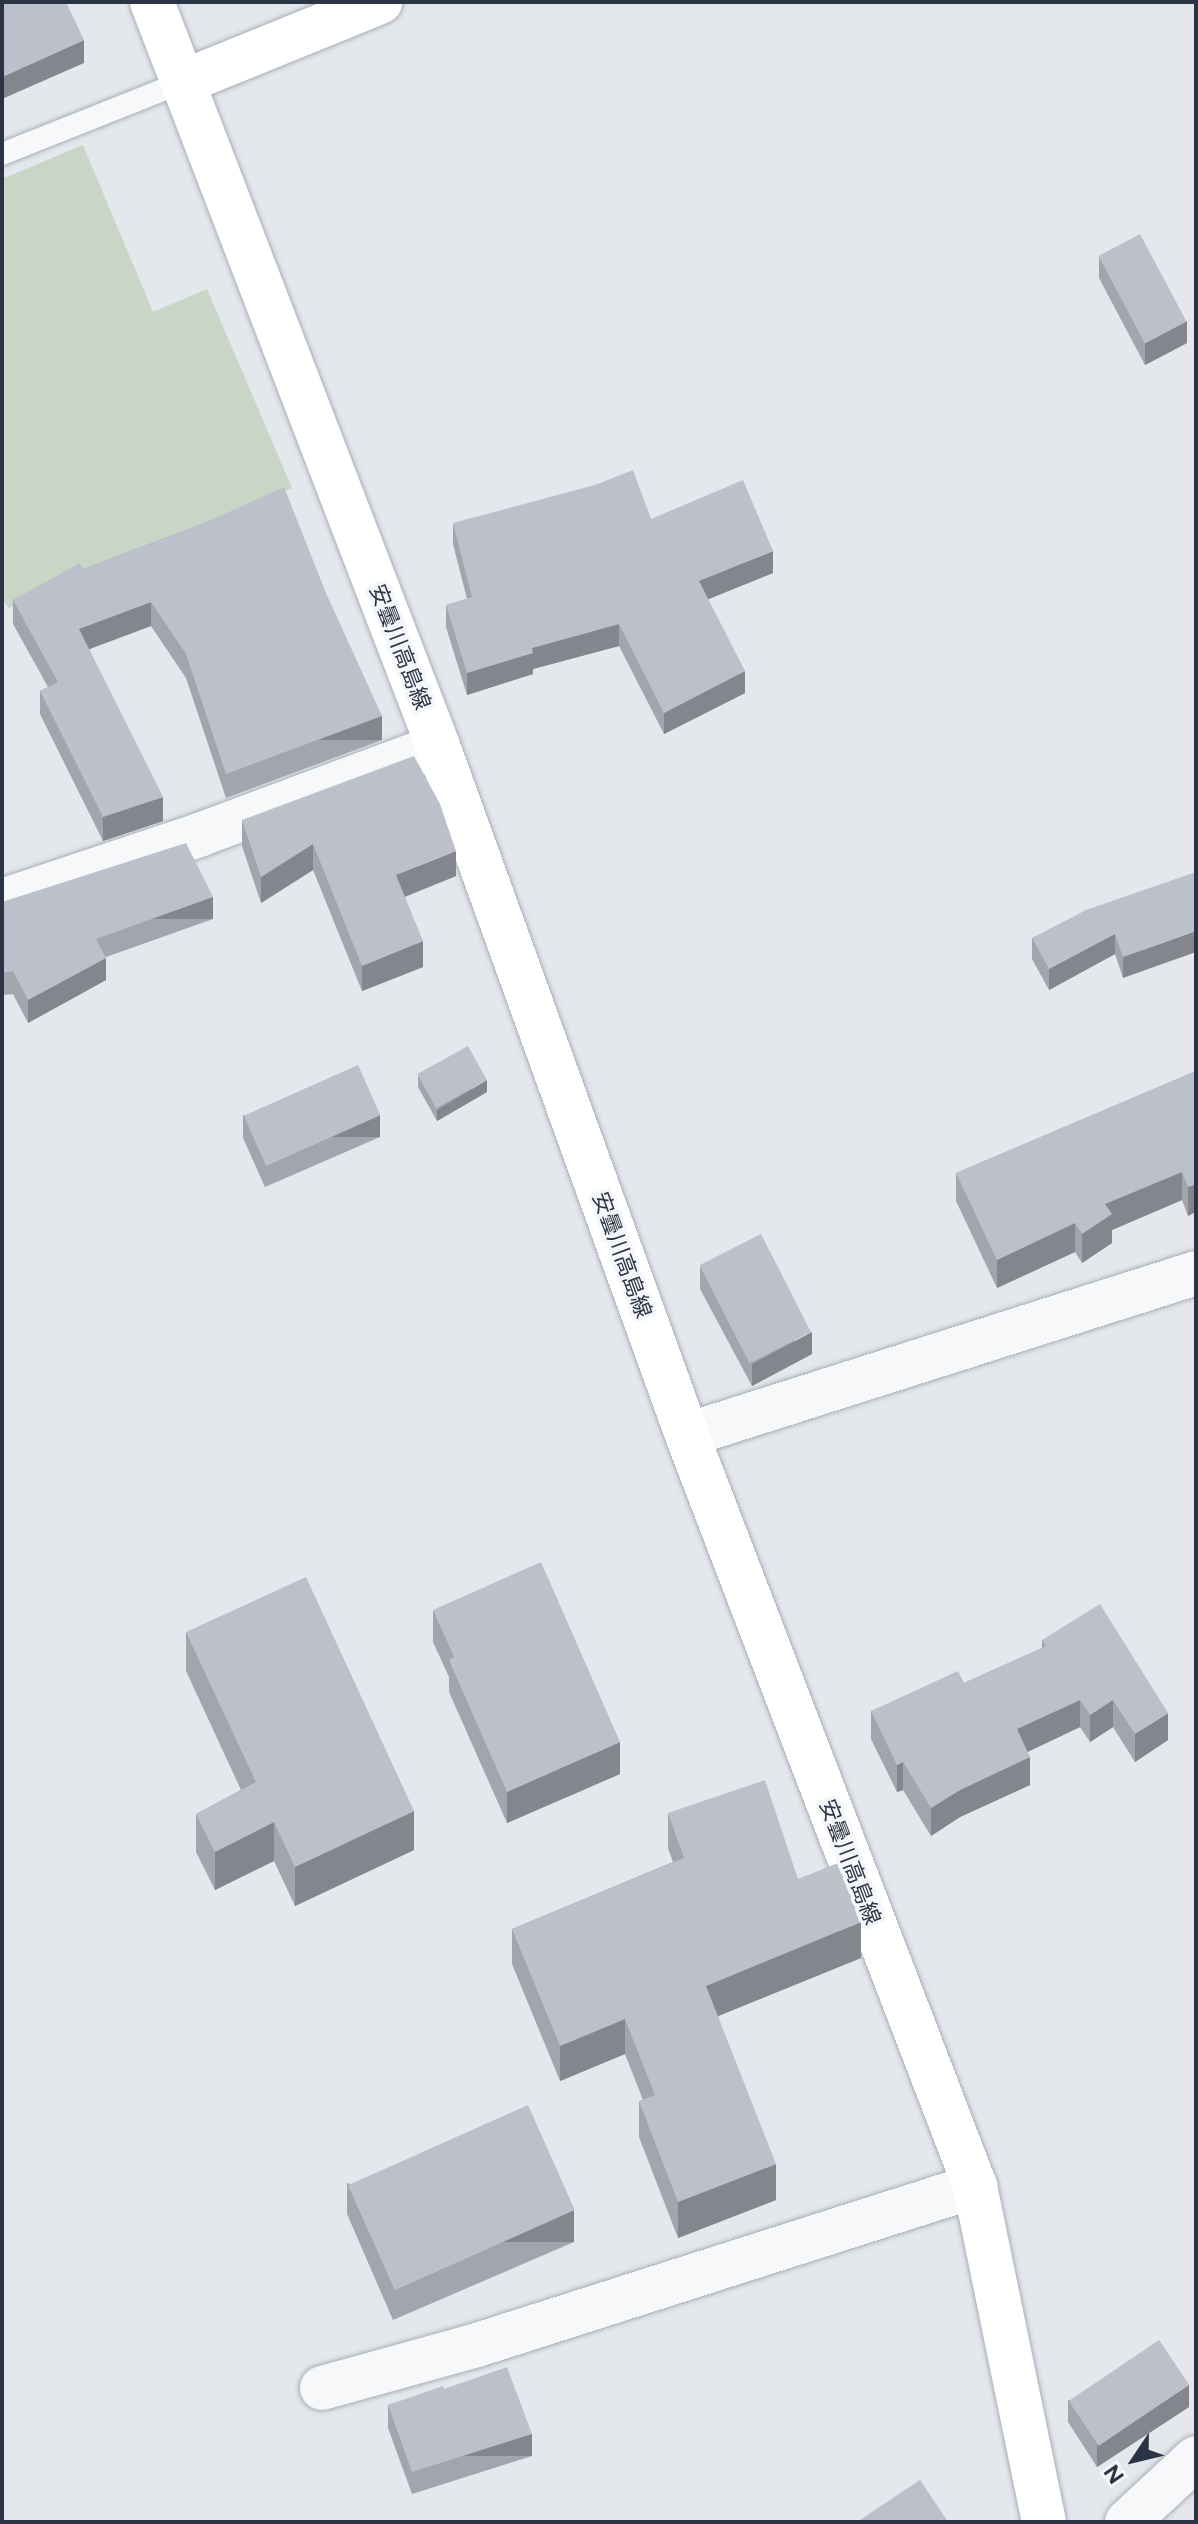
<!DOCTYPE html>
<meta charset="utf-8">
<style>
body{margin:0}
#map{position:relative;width:1198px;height:2524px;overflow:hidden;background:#e4e7ec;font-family:Figtree,"Noto Sans JP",sans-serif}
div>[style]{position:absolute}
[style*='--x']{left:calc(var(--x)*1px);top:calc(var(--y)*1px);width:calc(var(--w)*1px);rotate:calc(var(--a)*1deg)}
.green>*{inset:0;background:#c9d6c5}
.roads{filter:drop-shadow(0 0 2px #a9aeb7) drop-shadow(0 0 2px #a9aeb7)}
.lane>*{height:22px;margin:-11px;padding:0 11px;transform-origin:11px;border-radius:11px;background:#f7f8fa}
.street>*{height:44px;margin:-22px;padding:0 22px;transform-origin:22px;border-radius:22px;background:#f7f8fa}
.secondary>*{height:44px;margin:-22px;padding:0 22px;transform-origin:22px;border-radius:22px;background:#fff}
.wall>*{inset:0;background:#a1a5ae}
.shaded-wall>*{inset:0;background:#83868d;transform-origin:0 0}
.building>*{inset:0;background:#bbc0ca;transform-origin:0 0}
span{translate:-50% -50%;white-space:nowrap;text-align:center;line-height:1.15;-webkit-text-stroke:7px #f4f6f9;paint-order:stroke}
.street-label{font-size:22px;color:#2b3445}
.frame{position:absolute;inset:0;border:4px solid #2b3445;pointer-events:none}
.north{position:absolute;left:1094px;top:2420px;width:80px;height:80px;-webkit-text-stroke:6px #f4f6f9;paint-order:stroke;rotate:235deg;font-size:22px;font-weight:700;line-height:32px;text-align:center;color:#2b3445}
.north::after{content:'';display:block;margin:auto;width:28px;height:36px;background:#2b3445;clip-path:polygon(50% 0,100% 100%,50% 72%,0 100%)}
</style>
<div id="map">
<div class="green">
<div style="clip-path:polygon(83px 145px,153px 312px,207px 289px,292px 488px,9px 608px,2px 600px,2px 179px)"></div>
</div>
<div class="roads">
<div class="lane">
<div style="--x:2;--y:154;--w:195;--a:-21.7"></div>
</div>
<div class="street">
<div style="--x:2;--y:901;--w:208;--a:-18.5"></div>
<div style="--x:199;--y:835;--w:255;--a:-20.4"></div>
<div style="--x:687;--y:1435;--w:534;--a:-17.65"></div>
<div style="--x:322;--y:2388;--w:161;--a:-15.5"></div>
<div style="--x:477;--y:2345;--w:523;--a:-17.71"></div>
<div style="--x:1127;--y:2522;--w:94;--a:-42.8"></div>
</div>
<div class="secondary">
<div style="--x:152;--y:2;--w:797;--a:68.97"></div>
<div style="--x:438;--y:746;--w:733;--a:70.13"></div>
<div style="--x:687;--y:1435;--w:804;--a:69.02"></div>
<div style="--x:975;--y:2186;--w:343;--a:78.4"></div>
<div style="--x:183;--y:82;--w:213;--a:-22.1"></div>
</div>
</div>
<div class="wall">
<div style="clip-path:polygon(1099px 256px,1187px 343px,1145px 365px,1099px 278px)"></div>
<div style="clip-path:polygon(651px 519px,773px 573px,708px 599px,745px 693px,664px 734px,619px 646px,533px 669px,533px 674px,467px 695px,446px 627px,446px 605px,467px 599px,453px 544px,453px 523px)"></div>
<div style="clip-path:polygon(202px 524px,382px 740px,226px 798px,186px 678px,151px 626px,89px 649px,163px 821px,103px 841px,40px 714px,40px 691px,48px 687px,13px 624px,13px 600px,83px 569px)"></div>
<div style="clip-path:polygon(242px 820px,456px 876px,405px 897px,423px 967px,362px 991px,313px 870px,261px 903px,242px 846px)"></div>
<div style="clip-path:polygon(1196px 872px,1123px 978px,1115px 954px,1049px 990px,1032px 959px,1032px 938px)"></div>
<div style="clip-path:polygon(2px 902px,213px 919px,106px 957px,106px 980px,28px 1023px,13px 994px,2px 995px)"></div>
<div style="clip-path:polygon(1196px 1071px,1188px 1216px,1182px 1200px,1112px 1230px,1112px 1243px,1082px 1263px,1075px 1252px,997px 1288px,956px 1201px,956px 1173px)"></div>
<div style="clip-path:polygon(418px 1075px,487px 1092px,437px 1121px,418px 1087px)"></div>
<div style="clip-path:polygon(243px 1115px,380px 1137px,265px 1187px,243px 1138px)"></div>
<div style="clip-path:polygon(700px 1267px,812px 1354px,752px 1386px,700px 1289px)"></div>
<div style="clip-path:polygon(433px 1610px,620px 1774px,507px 1823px,449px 1692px,449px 1677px,433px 1642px)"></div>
<div style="clip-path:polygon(186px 1632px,414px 1850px,295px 1906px,274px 1861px,215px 1890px,196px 1852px,196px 1814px,241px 1790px,186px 1671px)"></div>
<div style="clip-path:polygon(1042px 1640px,1168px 1740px,1135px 1762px,1113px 1727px,1090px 1742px,1080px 1727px,1027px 1752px,1030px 1785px,960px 1817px,931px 1836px,903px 1790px,897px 1792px,871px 1739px,871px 1711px,964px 1683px,1042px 1648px)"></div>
<div style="clip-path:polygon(668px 1813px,798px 1879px,861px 1958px,718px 2016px,776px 2200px,678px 2238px,639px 2137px,639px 2101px,643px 2100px,625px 2054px,560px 2081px,512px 1964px,512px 1929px,673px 1862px,668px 1848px)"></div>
<div style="clip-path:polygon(347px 2183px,574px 2242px,393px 2320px,347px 2214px)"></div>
<div style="clip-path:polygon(444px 2389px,532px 2456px,412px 2494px,388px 2428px,388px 2405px)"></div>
<div style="clip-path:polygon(1068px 2400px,1189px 2407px,1097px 2467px,1068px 2422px)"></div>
</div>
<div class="shaded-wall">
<div style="clip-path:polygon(84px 40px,84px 63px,2px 99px,2px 77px)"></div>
<div style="clip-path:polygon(1187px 321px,1187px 343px,1145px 365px,1145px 343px)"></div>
<div style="clip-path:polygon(773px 551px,773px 573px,699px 603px,699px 581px)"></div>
<div style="clip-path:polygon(151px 602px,151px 626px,79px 653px,79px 629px)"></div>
<div style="clip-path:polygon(619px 624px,619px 646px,533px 669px,533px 674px,467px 695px,467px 673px,532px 648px)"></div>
<div style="clip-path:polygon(745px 671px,745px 693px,664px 734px,664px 713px)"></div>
<div style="left:382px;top:716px;width:24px;height:166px;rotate:90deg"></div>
<div style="clip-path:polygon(163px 797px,163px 821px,103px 841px,103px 817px)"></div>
<div style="clip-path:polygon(313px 844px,313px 870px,261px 903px,261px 877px)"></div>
<div style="clip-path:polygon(456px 851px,456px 876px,396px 900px,396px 875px)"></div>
<div style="left:213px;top:897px;width:22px;height:124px;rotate:90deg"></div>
<div style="clip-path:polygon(1196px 931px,1196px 952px,1123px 978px,1123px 957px)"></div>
<div style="clip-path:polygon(1115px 934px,1115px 954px,1049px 990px,1049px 969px)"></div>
<div style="clip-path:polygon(423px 941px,423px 967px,362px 991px,362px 966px)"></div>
<div style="clip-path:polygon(106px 958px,106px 980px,28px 1023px,28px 1000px)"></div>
<div style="clip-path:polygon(487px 1080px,487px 1092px,437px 1121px,437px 1110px)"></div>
<div style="left:380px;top:1115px;width:22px;height:125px;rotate:90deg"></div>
<div style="clip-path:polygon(1182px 1172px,1182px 1200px,1112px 1230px,1112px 1243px,1082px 1263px,1082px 1234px,1105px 1204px)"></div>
<div style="clip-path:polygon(1196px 1184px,1196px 1212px,1188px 1216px,1188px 1187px)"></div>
<div style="clip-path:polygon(1075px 1223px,1075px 1252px,997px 1288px,997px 1260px)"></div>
<div style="clip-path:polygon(812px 1332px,812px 1354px,752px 1386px,752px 1364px)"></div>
<div style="clip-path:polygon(1080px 1700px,1080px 1727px,1017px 1757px,1017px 1729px)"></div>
<div style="clip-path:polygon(1113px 1700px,1113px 1727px,1090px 1742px,1090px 1715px)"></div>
<div style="clip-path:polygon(1168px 1713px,1168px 1740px,1135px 1762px,1135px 1734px)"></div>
<div style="clip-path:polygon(620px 1742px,620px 1774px,507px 1823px,507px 1792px)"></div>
<div style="clip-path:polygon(1030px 1757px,1030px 1785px,960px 1817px,931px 1836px,931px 1808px,960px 1790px)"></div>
<div style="clip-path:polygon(903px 1762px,903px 1790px,897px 1792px,897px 1765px)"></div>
<div style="clip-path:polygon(414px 1811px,414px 1850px,295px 1906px,295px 1867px)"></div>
<div style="clip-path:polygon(274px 1822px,274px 1861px,215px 1890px,215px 1852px)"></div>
<div style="clip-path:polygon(861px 1922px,861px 1958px,706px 2021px,706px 1986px)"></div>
<div style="clip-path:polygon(625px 2019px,625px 2054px,560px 2081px,560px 2046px)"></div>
<div style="clip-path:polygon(776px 2164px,776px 2200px,678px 2238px,678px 2202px)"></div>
<div style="left:574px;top:2210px;width:32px;height:197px;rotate:90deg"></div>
<div style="clip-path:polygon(1189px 2385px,1189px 2407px,1097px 2467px,1097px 2445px)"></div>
<div style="left:532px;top:2434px;width:22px;height:126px;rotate:90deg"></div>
</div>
<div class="building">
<div style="clip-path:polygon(2px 2px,66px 2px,84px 40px,2px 77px)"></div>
<div style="left:1140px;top:234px;width:99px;height:47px;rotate:62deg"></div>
<div style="clip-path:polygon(633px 470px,651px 519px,743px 480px,773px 551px,699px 581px,745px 671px,664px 713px,619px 624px,532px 648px,533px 653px,467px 673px,446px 605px,472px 597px,453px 523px,595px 485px)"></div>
<div style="clip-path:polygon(284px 487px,326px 593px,382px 716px,226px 774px,186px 654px,151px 602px,79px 629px,163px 797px,103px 817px,40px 691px,58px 682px,13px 600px,80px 563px,83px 569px,202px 524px)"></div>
<div style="clip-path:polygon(414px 756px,440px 804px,456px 851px,396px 875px,423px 941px,362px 966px,313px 844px,261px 877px,242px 820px)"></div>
<div style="clip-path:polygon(186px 843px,213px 897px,96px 939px,106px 958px,28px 1000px,13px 971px,2px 973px,2px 902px)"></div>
<div style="clip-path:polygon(1196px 872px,1196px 931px,1123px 957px,1115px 934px,1049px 969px,1032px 938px,1086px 910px)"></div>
<div style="left:468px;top:1046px;width:39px;height:58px;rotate:61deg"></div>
<div style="left:358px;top:1065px;width:55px;height:125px;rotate:66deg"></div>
<div style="clip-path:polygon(1196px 1071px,1196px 1184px,1188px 1187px,1182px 1172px,1105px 1204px,1112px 1214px,1082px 1234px,1075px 1223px,997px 1260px,956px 1173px)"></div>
<div style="left:761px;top:1234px;width:110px;height:69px;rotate:63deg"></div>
<div style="clip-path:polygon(541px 1562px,620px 1742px,507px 1792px,449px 1660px,454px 1657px,433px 1610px)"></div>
<div style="clip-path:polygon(306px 1577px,414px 1811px,295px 1867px,274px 1822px,215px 1852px,196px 1814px,256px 1782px,186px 1632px)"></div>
<div style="clip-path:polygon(1100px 1604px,1168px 1713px,1135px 1734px,1113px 1700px,1090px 1715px,1080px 1700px,1017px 1729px,1030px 1757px,960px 1790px,931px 1808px,903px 1762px,897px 1765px,871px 1711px,958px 1671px,964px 1683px,1046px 1646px,1042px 1640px)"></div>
<div style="clip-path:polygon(765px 1780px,798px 1879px,838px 1863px,861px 1922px,706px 1986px,776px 2164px,678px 2202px,639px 2101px,655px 2095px,625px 2019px,560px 2046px,512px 1929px,684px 1858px,668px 1813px)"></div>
<div style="left:528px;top:2105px;width:115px;height:197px;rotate:66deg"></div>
<div style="left:1159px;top:2340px;width:54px;height:109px;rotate:56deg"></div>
<div style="clip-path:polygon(507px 2367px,532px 2434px,412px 2472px,388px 2405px,443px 2386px,444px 2389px)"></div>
<div style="clip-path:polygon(920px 2480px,948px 2522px,857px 2522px)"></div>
</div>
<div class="street-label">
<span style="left:400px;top:647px;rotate:69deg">安曇川高島線</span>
<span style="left:622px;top:1255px;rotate:70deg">安曇川高島線</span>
<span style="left:850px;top:1862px;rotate:69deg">安曇川高島線</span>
</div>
<div class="frame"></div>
<div class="north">N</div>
</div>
